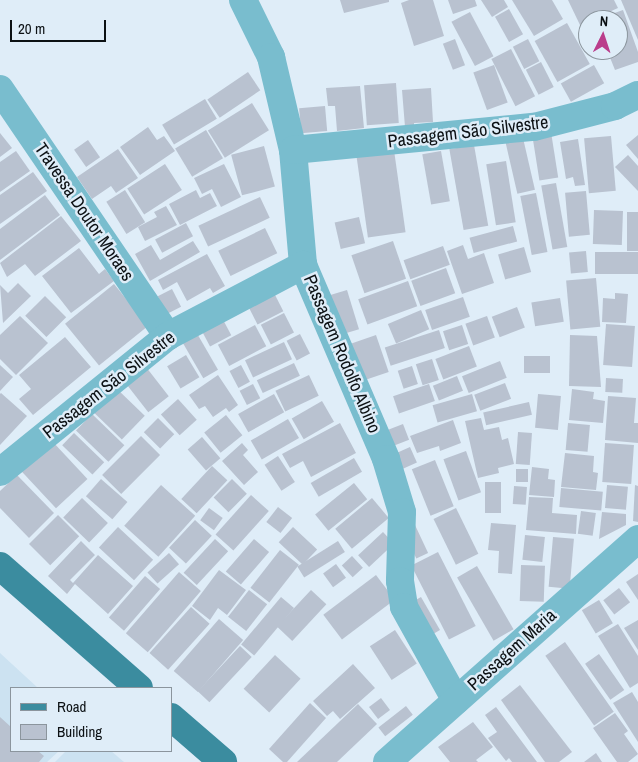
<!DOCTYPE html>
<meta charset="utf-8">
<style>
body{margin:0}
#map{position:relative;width:638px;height:762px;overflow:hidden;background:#dfedf8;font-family:"Archivo Narrow",sans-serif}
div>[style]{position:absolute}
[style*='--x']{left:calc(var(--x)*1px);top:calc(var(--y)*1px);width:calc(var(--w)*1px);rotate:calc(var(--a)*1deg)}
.built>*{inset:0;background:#cce2f1}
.building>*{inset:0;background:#b9c2d0;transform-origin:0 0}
.minor>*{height:28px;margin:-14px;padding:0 14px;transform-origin:14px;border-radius:14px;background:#79bdce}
.major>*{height:28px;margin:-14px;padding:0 14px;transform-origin:14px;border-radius:14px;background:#3b8c9f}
span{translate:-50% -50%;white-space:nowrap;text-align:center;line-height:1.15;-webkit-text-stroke:5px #dfedf8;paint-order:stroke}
.street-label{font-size:18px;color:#0c1114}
.legend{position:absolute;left:10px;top:687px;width:162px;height:65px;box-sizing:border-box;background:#dfedf8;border:1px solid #8b959d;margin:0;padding:6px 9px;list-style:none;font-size:15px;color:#0c1114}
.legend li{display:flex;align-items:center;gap:10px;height:25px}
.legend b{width:25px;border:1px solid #8b959d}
.north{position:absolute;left:578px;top:10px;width:50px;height:50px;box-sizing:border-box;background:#dfedf8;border:1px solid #8b959d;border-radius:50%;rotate:4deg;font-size:14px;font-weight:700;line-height:20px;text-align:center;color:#0c1114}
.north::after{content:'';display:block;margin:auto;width:18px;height:22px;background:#ba3d8b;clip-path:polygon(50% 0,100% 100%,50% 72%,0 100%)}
.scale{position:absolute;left:10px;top:20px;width:96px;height:22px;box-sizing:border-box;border:2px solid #0c1114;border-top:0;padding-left:6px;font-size:15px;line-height:18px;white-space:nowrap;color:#0c1114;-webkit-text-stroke:4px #dfedf8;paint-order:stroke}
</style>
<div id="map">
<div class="built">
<div style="clip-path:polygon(0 653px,38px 688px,11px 688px,11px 751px,59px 751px,47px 762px,0 762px)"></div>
<div style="clip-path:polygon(66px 751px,111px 751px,124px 762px,55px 762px)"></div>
</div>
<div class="building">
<div style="clip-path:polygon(340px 0,389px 0,389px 2px,344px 13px)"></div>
<div style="clip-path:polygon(409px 0,433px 0,444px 36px,414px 46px,401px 3px)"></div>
<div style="clip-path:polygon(448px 0,475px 0,477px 6px,453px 14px)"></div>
<div style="clip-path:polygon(481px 0,504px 0,508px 7px,492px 17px)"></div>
<div style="clip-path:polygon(512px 0,552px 0,563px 19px,534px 36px)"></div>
<div style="clip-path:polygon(568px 0,614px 0,618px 8px,580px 25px)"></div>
<div style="clip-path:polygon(621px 0,638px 0,638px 40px)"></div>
<div style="left:509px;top:9px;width:29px;height:16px;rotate:61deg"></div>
<div style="clip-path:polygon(623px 10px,638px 52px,638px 62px,615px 70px,607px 50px,618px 50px,618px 20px,595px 20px)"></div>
<div style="left:470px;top:12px;width:50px;height:21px;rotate:62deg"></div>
<div style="left:567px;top:23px;width:47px;height:37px;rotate:61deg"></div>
<div style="left:455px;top:39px;width:28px;height:13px;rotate:69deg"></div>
<div style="left:528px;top:39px;width:25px;height:17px;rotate:63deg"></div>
<div style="left:511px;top:49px;width:53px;height:22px;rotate:63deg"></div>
<div style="left:541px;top:62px;width:28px;height:17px;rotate:63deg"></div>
<div style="left:494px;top:65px;width:40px;height:22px;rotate:70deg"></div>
<div style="left:594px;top:65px;width:21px;height:38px;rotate:61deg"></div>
<div style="left:248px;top:72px;width:22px;height:49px;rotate:56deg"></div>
<div style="left:396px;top:83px;width:40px;height:32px;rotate:86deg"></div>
<div style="clip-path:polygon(360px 86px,364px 128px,337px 131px,335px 106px,328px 106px,326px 88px)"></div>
<div style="clip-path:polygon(431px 88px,433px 122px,414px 123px,414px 127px,405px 127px,402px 90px)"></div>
<div style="left:205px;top:99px;width:23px;height:50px;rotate:59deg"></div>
<div style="left:252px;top:103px;width:32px;height:52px;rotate:58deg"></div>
<div style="left:325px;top:106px;width:25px;height:26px;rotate:85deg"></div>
<div style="clip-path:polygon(148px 127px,157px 140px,164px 136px,175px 151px,140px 175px,120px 147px)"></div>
<div style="left:206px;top:130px;width:33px;height:36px;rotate:59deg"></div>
<div style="left:551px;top:132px;width:46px;height:19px;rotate:81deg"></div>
<div style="clip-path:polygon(0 133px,12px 148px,0 157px)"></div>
<div style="clip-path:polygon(638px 135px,638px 159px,626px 145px)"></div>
<div style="left:611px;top:136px;width:55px;height:27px;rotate:85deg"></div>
<div style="left:523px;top:138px;width:53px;height:18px;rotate:77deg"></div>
<div style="clip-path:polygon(578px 139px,585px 185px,575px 186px,573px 177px,566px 179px,560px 142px)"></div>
<div style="left:88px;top:140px;width:21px;height:17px;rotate:55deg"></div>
<div style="left:474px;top:145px;width:82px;height:25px;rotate:80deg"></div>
<div style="left:264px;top:146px;width:42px;height:34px;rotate:75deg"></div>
<div style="clip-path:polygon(118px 149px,138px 178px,116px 193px,111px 186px,92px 199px,77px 177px)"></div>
<div style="left:394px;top:150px;width:83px;height:38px;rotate:82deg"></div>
<div style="clip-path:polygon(16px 151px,30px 171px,0 192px,0 162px)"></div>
<div style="left:441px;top:151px;width:51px;height:19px;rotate:80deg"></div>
<div style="clip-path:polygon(628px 155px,638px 166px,638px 191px,615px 167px)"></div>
<div style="left:506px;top:161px;width:62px;height:20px;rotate:81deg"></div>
<div style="left:165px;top:164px;width:31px;height:45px;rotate:57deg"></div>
<div style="clip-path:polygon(224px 164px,241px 197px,221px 207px,212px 189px,202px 194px,194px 178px)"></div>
<div style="clip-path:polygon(33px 172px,47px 191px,0 224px,0 195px)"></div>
<div style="left:556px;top:183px;width:65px;height:15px;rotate:80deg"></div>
<div style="left:125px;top:190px;width:38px;height:22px;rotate:58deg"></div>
<div style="clip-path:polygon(196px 190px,200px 198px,210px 193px,217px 206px,180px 225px,169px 204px)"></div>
<div style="left:586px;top:191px;width:44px;height:21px;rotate:85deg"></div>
<div style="left:536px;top:193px;width:60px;height:16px;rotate:79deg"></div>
<div style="clip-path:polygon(45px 195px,60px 215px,0 260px,0 229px)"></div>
<div style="left:260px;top:197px;width:23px;height:68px;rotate:65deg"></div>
<div style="clip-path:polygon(166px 206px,177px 225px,145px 241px,138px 227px,157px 217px,154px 212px)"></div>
<div style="left:594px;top:210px;width:29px;height:34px;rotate:2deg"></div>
<div style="left:627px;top:212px;width:11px;height:39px"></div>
<div style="clip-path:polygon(61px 216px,81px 241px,35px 276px,25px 264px,7px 277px,0 263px)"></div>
<div style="left:359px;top:217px;width:27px;height:25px;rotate:77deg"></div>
<div style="left:186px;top:223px;width:15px;height:35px;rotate:62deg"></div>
<div style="left:513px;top:226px;width:16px;height:45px;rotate:75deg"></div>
<div style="left:265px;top:228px;width:28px;height:52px;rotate:64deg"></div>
<div style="clip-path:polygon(193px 241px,200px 252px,150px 281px,135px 254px,151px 245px,160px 260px)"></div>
<div style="left:393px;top:241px;width:40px;height:44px;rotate:71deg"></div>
<div style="clip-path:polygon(463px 245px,468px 259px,484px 253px,494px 283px,462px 294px,447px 251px)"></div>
<div style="left:443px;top:246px;width:20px;height:42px;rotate:70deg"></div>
<div style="left:524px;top:247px;width:26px;height:27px;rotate:74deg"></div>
<div style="clip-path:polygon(79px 248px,99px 274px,105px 269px,114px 281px,71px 313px,42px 276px)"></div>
<div style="left:586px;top:251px;width:21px;height:17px;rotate:85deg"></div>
<div style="left:638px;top:252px;width:22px;height:43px;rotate:90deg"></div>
<div style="clip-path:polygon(207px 254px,225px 286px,213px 293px,210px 288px,187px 301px,177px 282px,163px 290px,158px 280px)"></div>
<div style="left:446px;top:268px;width:27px;height:37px;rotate:70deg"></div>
<div style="left:596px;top:278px;width:49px;height:30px;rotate:85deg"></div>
<div style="left:408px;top:281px;width:27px;height:53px;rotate:70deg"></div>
<div style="clip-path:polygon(18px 283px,31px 296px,3px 323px,0 285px,8px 293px)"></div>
<div style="left:114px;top:284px;width:54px;height:63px;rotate:51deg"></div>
<div style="left:172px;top:289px;width:20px;height:16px;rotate:63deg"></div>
<div style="left:272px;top:289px;width:25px;height:29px;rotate:63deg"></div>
<div style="left:347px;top:290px;width:41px;height:20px;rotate:73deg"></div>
<div style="clip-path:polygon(615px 293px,628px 294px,626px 323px,602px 322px,603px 298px,615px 299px)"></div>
<div style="left:45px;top:296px;width:30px;height:28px;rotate:45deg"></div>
<div style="left:463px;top:297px;width:21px;height:40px;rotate:71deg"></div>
<div style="left:560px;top:298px;width:24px;height:29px;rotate:81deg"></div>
<div style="left:517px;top:307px;width:22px;height:27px;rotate:69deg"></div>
<div style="left:421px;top:310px;width:21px;height:36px;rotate:67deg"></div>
<div style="left:284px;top:313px;width:22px;height:26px;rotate:63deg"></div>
<div style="left:220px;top:314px;width:24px;height:24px;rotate:62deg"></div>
<div style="clip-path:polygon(20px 316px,48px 343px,16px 375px,0 359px,0 335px)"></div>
<div style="left:487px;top:316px;width:23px;height:23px;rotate:70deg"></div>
<div style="left:606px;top:324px;width:29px;height:41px;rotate:4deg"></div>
<div style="left:255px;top:325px;width:24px;height:42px;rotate:62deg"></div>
<div style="left:462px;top:325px;width:20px;height:20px;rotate:72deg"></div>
<div style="left:195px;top:330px;width:46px;height:17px;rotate:60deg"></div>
<div style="left:439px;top:330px;width:19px;height:57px;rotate:72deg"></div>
<div style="left:300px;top:334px;width:22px;height:15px;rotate:63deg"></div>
<div style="left:376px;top:335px;width:39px;height:29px;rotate:71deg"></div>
<div style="clip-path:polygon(570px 335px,597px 336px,601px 387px,569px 386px)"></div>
<div style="clip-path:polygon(65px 337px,91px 367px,33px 415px,19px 399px,31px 389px,19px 375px)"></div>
<div style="left:284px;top:342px;width:19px;height:43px;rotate:65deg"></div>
<div style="left:469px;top:346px;width:22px;height:36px;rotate:69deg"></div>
<div style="left:186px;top:355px;width:26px;height:22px;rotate:59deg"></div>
<div style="left:524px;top:356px;width:26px;height:17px"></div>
<div style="left:432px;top:359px;width:22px;height:17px;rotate:72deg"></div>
<div style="left:500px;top:361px;width:18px;height:41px;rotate:68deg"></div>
<div style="left:294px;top:363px;width:14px;height:41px;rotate:65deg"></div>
<div style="clip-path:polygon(0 365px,13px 377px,0 391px)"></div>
<div style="left:241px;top:365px;width:19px;height:13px;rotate:62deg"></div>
<div style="left:412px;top:366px;width:19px;height:15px;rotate:72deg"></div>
<div style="left:146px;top:367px;width:37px;height:26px;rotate:52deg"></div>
<div style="clip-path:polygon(218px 375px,238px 405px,229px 412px,226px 408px,213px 417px,205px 406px,199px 409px,189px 395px)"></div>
<div style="left:309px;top:375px;width:23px;height:37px;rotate:65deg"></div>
<div style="left:457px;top:376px;width:16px;height:26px;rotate:68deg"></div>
<div style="left:606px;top:378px;width:17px;height:14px;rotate:3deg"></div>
<div style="left:505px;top:383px;width:17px;height:33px;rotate:69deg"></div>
<div style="left:253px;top:384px;width:16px;height:15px;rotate:63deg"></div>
<div style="left:429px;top:384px;width:18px;height:38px;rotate:71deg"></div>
<div style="left:116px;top:388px;width:40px;height:33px;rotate:44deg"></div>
<div style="clip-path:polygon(572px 389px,594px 392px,593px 399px,605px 401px,603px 423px,569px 420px)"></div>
<div style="clip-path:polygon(1px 393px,27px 416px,0 445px,0 394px)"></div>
<div style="left:274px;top:394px;width:21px;height:41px;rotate:61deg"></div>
<div style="left:472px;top:394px;width:18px;height:41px;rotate:74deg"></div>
<div style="left:538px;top:394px;width:23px;height:34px;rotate:5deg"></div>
<div style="clip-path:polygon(608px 396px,636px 398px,634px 423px,638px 423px,638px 443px,605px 440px)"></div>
<div style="left:178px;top:399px;width:28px;height:23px;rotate:48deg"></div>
<div style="left:322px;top:401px;width:24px;height:35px;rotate:60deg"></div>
<div style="left:529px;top:402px;width:13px;height:47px;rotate:77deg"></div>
<div style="left:92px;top:414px;width:45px;height:23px;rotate:44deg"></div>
<div style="left:226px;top:415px;width:26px;height:28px;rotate:51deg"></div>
<div style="left:158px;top:418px;width:23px;height:20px;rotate:45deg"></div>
<div style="clip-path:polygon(481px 418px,484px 430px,499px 427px,502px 440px,508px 438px,514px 464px,498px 468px,499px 473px,478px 478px,465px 421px)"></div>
<div style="left:288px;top:419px;width:22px;height:43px;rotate:60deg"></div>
<div style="clip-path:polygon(453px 420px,461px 443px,440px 451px,439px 446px,417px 453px,410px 436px)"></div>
<div style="clip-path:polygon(340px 423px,356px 453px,311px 477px,303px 461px,290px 468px,282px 454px)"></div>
<div style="left:568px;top:423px;width:22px;height:27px;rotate:5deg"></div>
<div style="left:403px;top:424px;width:17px;height:20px;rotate:69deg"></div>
<div style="left:518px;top:432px;width:14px;height:32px;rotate:4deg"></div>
<div style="left:74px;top:433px;width:42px;height:17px;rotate:44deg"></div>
<div style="left:141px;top:436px;width:27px;height:55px;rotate:45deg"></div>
<div style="left:202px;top:437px;width:28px;height:19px;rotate:49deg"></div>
<div style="left:52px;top:441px;width:52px;height:43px;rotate:47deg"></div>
<div style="clip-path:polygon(242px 443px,248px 450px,243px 455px,258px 472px,244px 485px,222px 461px)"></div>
<div style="left:605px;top:443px;width:29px;height:39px;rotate:4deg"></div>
<div style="left:410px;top:447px;width:17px;height:19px;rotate:66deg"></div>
<div style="left:466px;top:451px;width:44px;height:24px;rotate:70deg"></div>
<div style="clip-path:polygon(565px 453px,594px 456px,593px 472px,598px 473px,596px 490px,561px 487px)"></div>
<div style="left:278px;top:456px;width:31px;height:16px;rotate:57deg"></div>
<div style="left:354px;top:458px;width:16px;height:50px;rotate:60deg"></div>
<div style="left:435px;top:460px;width:50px;height:25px;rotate:68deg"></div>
<div style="left:212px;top:466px;width:21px;height:45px;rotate:43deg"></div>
<div style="clip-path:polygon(532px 467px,549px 469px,548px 479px,555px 480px,554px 497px,529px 495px)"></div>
<div style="left:516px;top:469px;width:12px;height:13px"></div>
<div style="clip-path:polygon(17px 475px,54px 513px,29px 538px,0 508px,0 491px)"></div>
<div style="left:101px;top:479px;width:35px;height:23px;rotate:41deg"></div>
<div style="left:232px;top:479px;width:21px;height:26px;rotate:45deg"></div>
<div style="left:485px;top:482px;width:16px;height:31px"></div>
<div style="left:354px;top:483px;width:21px;height:50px;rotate:51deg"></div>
<div style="left:161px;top:485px;width:46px;height:55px;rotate:42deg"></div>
<div style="left:607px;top:485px;width:21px;height:23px;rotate:5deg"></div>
<div style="clip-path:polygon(635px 485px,638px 486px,638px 522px,633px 521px)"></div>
<div style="left:514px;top:486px;width:13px;height:18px;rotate:4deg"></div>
<div style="left:561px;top:488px;width:42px;height:19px;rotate:5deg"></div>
<div style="left:251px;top:495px;width:24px;height:53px;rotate:42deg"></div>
<div style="clip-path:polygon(529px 497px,553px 498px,552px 513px,577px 515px,576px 534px,526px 530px)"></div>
<div style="left:82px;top:498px;width:36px;height:27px;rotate:44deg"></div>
<div style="left:372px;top:498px;width:26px;height:48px;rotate:50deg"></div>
<div style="left:278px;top:507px;width:18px;height:19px;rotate:38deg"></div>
<div style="left:209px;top:508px;width:17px;height:15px;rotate:36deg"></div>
<div style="left:456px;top:508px;width:51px;height:25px;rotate:64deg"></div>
<div style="left:581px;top:511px;width:15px;height:23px;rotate:8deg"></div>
<div style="clip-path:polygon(602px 512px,626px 514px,626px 525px,599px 539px)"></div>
<div style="left:58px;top:515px;width:30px;height:41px;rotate:45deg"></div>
<div style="left:195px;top:520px;width:23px;height:38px;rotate:43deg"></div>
<div style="clip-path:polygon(491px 523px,516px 525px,512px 574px,498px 573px,499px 551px,488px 550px)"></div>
<div style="left:415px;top:525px;width:31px;height:13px;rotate:65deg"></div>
<div style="left:118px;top:527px;width:48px;height:28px;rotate:43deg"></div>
<div style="left:293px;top:527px;width:33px;height:21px;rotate:43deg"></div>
<div style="left:383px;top:532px;width:16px;height:34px;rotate:47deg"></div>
<div style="left:525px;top:535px;width:20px;height:25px;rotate:6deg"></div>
<div style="left:553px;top:537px;width:21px;height:50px;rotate:5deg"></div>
<div style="left:215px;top:539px;width:18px;height:46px;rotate:43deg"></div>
<div style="left:254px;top:539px;width:20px;height:43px;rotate:41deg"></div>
<div style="clip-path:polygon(81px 541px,95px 555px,70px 580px,73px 583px,98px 555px,133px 586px,108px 614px,75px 584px,67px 594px,48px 576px)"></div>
<div style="left:338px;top:541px;width:13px;height:48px;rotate:58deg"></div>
<div style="left:280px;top:550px;width:24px;height:48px;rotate:38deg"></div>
<div style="left:438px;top:552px;width:83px;height:30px;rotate:63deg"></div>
<div style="left:169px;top:553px;width:15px;height:29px;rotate:48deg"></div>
<div style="left:352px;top:556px;width:16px;height:14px;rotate:47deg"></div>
<div style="left:336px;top:564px;width:17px;height:16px;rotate:54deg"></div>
<div style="left:521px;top:565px;width:24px;height:36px;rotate:2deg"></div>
<div style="left:477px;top:566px;width:73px;height:23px;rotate:60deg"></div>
<div style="clip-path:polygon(219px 570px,246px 590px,227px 615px,218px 608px,210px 620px,192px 606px)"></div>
<div style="left:179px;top:572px;width:29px;height:81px;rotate:41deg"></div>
<div style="clip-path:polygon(638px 574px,638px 600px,626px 582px)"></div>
<div style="left:376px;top:575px;width:31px;height:66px;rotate:53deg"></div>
<div style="left:145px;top:576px;width:20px;height:55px;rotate:41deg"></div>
<div style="left:619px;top:588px;width:18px;height:20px;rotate:52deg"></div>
<div style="left:249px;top:590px;width:23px;height:34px;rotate:38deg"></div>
<div style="left:311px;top:590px;width:21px;height:50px;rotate:43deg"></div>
<div style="left:281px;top:597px;width:17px;height:62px;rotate:40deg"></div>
<div style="left:421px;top:597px;width:38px;height:15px;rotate:60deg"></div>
<div style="left:599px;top:600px;width:27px;height:20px;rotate:59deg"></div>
<div style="left:191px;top:607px;width:25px;height:62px;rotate:42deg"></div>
<div style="left:219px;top:619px;width:32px;height:69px;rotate:41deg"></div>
<div style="clip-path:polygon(638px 620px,638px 650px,624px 628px)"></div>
<div style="clip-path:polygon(618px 624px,638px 656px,638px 683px,630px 688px,598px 636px)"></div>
<div style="left:395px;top:630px;width:40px;height:30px;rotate:57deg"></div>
<div style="left:565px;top:642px;width:85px;height:24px;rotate:55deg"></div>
<div style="left:240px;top:646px;width:16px;height:62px;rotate:43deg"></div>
<div style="left:599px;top:654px;width:44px;height:17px;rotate:55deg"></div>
<div style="left:275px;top:655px;width:35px;height:46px;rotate:43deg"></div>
<div style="clip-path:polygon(353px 664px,375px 688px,340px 719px,333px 711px,327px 716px,313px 701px)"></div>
<div style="clip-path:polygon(520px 685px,572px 752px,559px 762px,545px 762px,501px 700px)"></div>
<div style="clip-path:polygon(632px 692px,638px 702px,638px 742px,613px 703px)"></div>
<div style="left:381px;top:698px;width:15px;height:15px;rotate:53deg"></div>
<div style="clip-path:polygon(310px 703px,326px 718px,287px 762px,283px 762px,269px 749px)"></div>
<div style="clip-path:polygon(358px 704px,377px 724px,337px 762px,297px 762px)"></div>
<div style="left:406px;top:706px;width:11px;height:35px;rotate:52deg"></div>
<div style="clip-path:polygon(496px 707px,537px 762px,512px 762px,509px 758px,506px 761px,488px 738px,497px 732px,485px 715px)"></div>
<div style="clip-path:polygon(615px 713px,628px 731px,624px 734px,638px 754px,628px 762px,617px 762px,593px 728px)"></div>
<div style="clip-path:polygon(0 717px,11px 727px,11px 751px,38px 751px,44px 756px,39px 762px,0 762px)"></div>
<div style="clip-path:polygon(473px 722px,493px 747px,476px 760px,478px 762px,450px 762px,438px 747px)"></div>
<div style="clip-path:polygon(596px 753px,602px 762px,584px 762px)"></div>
</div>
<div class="minor">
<div style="--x:243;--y:0;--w:64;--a:63.8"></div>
<div style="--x:271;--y:57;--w:96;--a:76.7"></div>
<div style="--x:293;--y:150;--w:115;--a:85"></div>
<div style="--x:303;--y:265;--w:211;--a:66.8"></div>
<div style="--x:386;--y:459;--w:55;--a:73.2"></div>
<div style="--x:402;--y:512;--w:69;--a:91.7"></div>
<div style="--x:400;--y:581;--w:26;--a:81"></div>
<div style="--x:404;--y:607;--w:107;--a:61"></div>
<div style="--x:0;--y:89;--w:299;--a:55.8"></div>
<div style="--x:293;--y:150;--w:242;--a:-5.5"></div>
<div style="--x:534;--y:127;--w:84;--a:-14.5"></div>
<div style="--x:615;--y:106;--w:25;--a:-26"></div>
<div style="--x:0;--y:472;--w:216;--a:-39"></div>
<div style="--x:168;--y:336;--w:153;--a:-27.7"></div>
<div style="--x:387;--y:762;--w:336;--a:-41.6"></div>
</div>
<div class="major">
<div style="--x:0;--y:566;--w:185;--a:41.3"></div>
<div style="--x:171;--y:717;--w:69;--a:40.9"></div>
</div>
<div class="street-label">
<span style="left:468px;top:132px;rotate:-7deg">Passagem São Silvestre</span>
<span style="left:84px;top:212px;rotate:56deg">Travessa Doutor Moraes</span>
<span style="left:342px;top:354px;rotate:67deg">Passagem Rodolfo Albino</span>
<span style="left:109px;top:385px;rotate:-38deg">Passagem São Silvestre</span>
<span style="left:512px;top:650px;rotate:-42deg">Passagem Maria</span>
</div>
<ul class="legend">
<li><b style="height:6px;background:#3b8c9f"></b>Road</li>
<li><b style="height:14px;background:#b9c2d0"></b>Building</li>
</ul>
<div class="north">N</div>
<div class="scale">20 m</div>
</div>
